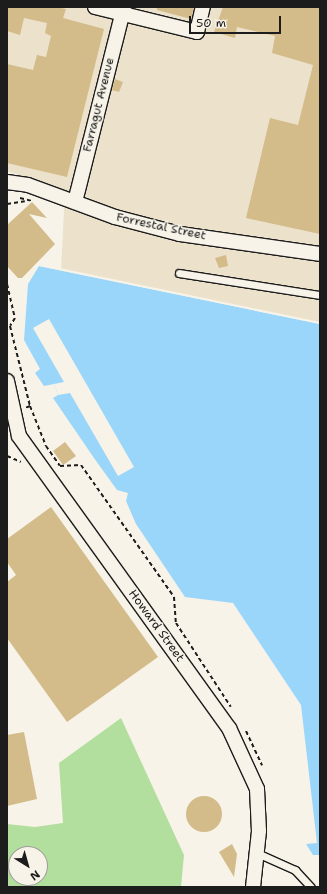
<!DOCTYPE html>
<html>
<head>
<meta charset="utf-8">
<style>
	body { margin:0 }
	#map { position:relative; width:327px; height:894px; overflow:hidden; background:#f7f3e8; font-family:"Shantell Sans",sans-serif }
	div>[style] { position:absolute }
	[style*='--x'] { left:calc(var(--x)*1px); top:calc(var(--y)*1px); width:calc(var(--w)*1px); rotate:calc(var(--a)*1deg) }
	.built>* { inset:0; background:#ece2cc }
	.green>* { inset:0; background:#b2df9e }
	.water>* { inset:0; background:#9ad6fa }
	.pier>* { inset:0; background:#f7f3e8 }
	.building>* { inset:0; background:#d3bb8a }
	.round { border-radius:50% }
	.path>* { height:2px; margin-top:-1px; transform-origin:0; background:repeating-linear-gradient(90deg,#1c1c1c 0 4px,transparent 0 7px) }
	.roads { filter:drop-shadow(1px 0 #1c1c1c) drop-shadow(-1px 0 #1c1c1c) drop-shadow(0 1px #1c1c1c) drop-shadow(0 -1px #1c1c1c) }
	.lane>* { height:7px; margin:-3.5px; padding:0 3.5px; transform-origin:3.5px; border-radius:3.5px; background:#f7f3e8 }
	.street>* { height:14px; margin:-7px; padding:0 7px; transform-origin:7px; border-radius:7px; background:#f7f3e8 }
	span { translate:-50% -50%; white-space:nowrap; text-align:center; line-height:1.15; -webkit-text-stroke:3px #f7f3e8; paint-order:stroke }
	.street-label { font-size:12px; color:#1c1c1c }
	.frame { position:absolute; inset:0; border:8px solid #1c1c1c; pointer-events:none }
	.north { position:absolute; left:8px; top:846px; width:40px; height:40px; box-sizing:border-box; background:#f7f3e8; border:1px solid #9f9d96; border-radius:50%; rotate:143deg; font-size:11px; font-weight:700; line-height:16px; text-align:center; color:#1c1c1c }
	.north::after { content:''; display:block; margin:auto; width:14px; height:18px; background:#1c1c1c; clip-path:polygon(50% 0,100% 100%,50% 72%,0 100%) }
	.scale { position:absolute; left:189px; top:16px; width:92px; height:18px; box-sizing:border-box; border:2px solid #1c1c1c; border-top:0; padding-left:5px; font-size:12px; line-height:14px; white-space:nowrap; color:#1c1c1c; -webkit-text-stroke:3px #f7f3e8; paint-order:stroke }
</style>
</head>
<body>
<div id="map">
	<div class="built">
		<div style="clip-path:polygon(7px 7px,320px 7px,320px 323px,61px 269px,65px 191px,7px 171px)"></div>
	</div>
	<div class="green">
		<div style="clip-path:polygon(evenodd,121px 718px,184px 855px,181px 887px,7px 887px,7px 824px,35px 827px,63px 823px,59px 763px,121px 718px,16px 854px,40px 854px,40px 878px,16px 878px,16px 854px)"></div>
	</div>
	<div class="water">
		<div style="clip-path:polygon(39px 266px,320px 324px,320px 855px,313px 855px,306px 844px,317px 843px,301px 705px,233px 603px,185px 597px,136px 524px,126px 501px,128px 493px,117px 490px,94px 458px,53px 398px,58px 395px,54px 384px,44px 386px,35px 373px,40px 369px,24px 340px,28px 284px)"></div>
	</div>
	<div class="pier">
		<div style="clip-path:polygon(40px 264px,320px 322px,320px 324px,39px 266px)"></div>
		<div style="clip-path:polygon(49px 319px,134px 467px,118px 476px,70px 393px,58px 395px,54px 384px,64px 382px,33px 328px)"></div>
	</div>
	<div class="building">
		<div style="clip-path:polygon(7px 7px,57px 7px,66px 9px,63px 18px,104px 29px,67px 177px,7px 163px,7px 64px,33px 70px,37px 55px,46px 57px,51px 36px,45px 33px,47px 23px,24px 18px,20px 35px,7px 31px)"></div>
		<div style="clip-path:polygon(157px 7px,194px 7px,191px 19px,157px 10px)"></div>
		<div style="clip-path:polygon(223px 7px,320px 7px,320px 234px,246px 218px,270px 118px,298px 125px,313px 65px,272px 53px,275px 36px,237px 27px,235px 38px,214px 32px)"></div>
		<div style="clip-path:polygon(115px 79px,123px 82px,119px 92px,112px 90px)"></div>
		<div style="clip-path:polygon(32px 202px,47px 218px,29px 214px,55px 244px,22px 278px,18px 278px,7px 266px,7px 225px)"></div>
		<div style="clip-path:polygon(226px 255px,228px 266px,219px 268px,215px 258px)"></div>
		<div style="clip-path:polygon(65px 442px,76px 456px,63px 465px,53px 451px)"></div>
		<div style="clip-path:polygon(51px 507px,158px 657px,67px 722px,7px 638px,7px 582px,16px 575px,7px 562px,7px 539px)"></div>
		<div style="clip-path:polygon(24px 732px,37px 799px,7px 806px,7px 735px)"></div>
		<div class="round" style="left:186px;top:796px;width:36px;height:36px"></div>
		<div style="clip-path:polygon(232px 844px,237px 854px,234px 877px,219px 852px)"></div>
	</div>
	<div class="path">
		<div style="--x:20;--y:198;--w:12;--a:14"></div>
		<div style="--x:7;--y:204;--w:18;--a:-9"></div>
		<div style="--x:7;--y:206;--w:2;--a:90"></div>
		<div style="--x:7;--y:284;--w:35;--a:77"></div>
		<div style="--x:15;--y:318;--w:9;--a:122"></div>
		<div style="--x:10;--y:326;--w:82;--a:76"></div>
		<div style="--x:30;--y:406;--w:5;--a:158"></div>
		<div style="--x:30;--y:406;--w:43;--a:68.2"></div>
		<div style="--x:46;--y:446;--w:24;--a:55"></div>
		<div style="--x:60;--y:466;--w:21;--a:-3"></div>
		<div style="--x:81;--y:465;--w:161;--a:54.8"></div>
		<div style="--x:174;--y:597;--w:26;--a:86"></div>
		<div style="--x:176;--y:623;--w:100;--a:56.8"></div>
		<div style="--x:7;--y:456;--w:15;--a:23"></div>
		<div style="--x:246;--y:731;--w:38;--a:65"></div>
	</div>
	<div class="roads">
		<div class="lane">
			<div style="--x:179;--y:273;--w:143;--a:8.9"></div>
			<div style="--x:257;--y:853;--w:42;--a:24.1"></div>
			<div style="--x:295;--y:870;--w:23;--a:47"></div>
		</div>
		<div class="street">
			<div style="--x:95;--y:7;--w:105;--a:13.8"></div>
			<div style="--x:197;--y:32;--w:26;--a:-77"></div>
			<div style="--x:7;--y:182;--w:21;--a:8"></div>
			<div style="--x:28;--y:185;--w:93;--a:20.2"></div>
			<div style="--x:115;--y:217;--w:67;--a:14.7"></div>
			<div style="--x:180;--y:234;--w:141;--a:8.1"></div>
			<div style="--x:75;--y:202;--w:201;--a:-75.9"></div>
			<div style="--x:7;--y:381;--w:56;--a:77.7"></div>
			<div style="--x:19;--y:436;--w:360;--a:54.3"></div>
			<div style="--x:229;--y:728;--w:67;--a:65.3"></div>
			<div style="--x:257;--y:789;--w:42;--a:87.3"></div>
			<div style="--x:259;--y:831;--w:56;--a:96.1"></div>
		</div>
	</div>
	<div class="street-label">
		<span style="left:99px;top:105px;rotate:-76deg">Farragut Avenue</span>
		<span style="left:161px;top:227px;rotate:12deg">Forrestal Street</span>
		<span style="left:156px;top:626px;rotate:54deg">Howard Street</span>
	</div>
	<div class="frame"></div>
	<div class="north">N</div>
	<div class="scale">50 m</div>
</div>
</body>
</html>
